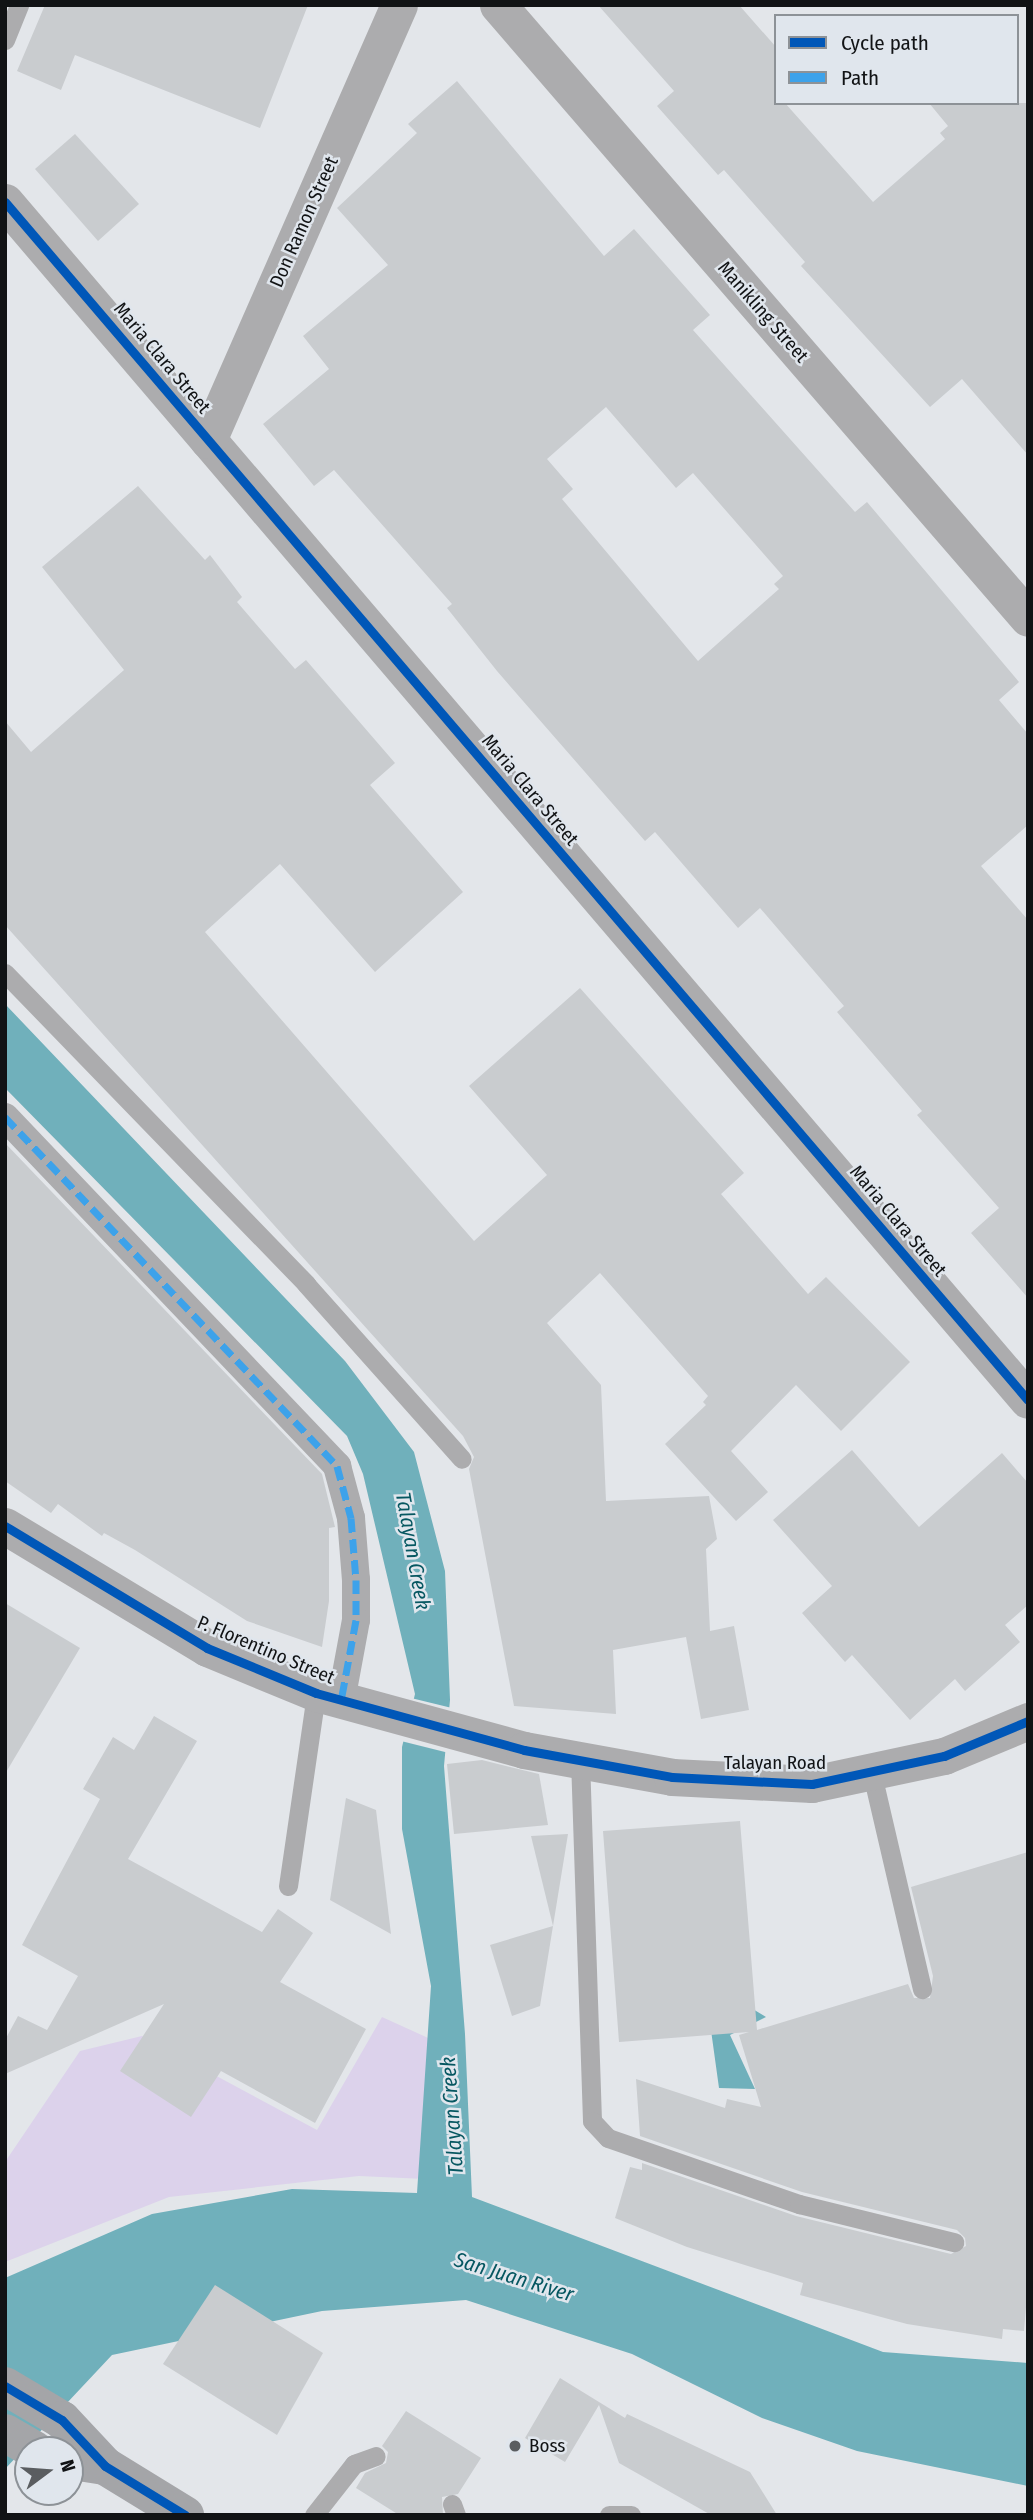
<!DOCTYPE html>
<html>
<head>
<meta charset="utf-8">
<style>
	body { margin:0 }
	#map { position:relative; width:1033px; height:2520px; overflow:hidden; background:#e3e6ea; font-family:"Fira Sans Condensed",sans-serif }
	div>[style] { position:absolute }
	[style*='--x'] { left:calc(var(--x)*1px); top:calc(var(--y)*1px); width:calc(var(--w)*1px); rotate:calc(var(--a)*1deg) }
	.green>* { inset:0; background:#dcd2eb }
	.water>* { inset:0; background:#70b0bb }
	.pier>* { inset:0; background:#e3e6ea }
	.building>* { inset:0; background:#c9cccf }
	.service>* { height:19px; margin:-9.5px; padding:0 9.5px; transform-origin:9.5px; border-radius:9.5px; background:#acacae }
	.pedestrian>* { height:28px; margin:-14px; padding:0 14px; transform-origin:14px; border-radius:14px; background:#acacae }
	.minor>* { height:37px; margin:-18.5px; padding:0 18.5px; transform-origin:18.5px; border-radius:18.5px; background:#acacae }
	.primary>* { height:38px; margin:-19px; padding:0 19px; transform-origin:19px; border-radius:19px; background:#a4a5a8 }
	.quiet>* { height:7px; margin-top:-3.5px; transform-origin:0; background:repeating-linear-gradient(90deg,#3da2ea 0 14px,transparent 0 21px) }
	.cycleway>* { height:9px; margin:-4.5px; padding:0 4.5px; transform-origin:4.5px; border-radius:4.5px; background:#0057b8 }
	.dots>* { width:19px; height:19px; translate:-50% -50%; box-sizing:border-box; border:4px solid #e0e6ed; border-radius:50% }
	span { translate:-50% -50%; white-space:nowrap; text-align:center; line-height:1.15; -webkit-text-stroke:5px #e0e6ed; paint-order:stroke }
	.street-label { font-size:19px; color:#111315 }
	.poi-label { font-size:19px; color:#111315 }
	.left { translate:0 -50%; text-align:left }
	.water-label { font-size:21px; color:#065761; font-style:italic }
	.frame { position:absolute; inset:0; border:7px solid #111315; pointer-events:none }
	.legend { position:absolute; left:774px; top:14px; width:245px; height:91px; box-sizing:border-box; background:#e0e6ed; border:2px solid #8d9297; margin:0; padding:9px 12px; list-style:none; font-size:21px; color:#111315 }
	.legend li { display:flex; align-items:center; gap:14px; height:35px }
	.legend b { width:35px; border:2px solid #8d9297 }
	.north { position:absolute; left:14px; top:2436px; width:70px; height:70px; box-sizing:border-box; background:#e0e6ed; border:2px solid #8d9297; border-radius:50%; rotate:74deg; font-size:19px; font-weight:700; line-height:28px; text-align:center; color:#111315 }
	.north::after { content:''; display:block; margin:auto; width:24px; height:32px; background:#5a5d60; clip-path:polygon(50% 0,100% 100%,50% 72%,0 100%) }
</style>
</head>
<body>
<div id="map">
	<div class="green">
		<div style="clip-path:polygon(382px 2017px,437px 2042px,447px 2180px,359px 2176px,169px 2197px,5px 2262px,5px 2162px,80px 2051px,142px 2036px,317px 2130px)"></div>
	</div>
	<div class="water">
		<div style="clip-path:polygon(5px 1004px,345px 1361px,414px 1452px,445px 1571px,450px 1700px,444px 1766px,465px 2034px,472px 2197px,883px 2352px,1028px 2363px,1028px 2486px,857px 2451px,762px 2418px,632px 2354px,466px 2300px,322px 2311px,112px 2355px,5px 2469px,5px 2278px,152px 2214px,292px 2189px,417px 2193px,431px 1986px,402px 1829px,402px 1747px,415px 1694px,363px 1474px,347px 1436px,5px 1088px)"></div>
		<div style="clip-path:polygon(731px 1996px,766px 2017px,730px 2035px,755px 2089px,719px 2088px,710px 2023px)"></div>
	</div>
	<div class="pier">
		<div style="clip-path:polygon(411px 1698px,452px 1708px,449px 1753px,401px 1741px)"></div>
	</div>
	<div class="building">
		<div style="clip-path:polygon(45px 5px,308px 5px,260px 128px,75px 55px,61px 90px,17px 71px)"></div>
		<div style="clip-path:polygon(598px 5px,739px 5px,776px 47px,776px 103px,785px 103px,873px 202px,945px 139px,940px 133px,948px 126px,929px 103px,1028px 103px,1028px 455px,962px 379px,930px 407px,801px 266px,805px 262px,724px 170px,718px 175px,657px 106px,674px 91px)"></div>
		<div style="clip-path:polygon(evenodd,457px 81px,604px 256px,634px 229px,710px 315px,693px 330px,855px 512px,867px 502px,1019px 682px,999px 700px,1028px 734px,1028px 825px,981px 866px,1028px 920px,1028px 1298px,971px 1233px,999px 1208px,917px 1115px,922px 1111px,837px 1012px,844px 1006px,760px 908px,738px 928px,655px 832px,645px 841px,497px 671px,447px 608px,452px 604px,334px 470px,314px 486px,263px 424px,329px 369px,303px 336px,388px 265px,337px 208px,417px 133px,408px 124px,457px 81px,606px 407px,676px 488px,693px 473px,783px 576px,774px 584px,779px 589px,698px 661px,562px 499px,573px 489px,547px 459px,606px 407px)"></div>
		<div style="clip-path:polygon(75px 134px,139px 204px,98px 241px,35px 169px)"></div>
		<div style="clip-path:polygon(138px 486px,205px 560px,210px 555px,242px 597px,237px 602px,295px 669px,306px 660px,395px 763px,370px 785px,463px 892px,375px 972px,280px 864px,205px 932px,474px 1241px,547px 1175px,469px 1086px,580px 988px,744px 1173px,721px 1194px,808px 1294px,826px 1277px,910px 1362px,841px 1431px,796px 1385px,731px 1451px,768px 1492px,736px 1521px,665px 1444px,706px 1405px,703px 1402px,708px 1396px,600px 1273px,547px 1323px,601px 1385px,606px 1501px,709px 1496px,717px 1539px,706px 1549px,710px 1631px,734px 1626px,749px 1710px,701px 1719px,686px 1637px,613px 1650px,616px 1714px,514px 1706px,469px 1469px,474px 1457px,463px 1436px,5px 925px,5px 721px,31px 752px,124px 670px,42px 567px)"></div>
		<div style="clip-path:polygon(5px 1143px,322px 1474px,335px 1527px,329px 1528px,329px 1601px,322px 1647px,247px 1621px,135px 1550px,104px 1533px,102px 1536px,58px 1504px,51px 1513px,5px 1481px)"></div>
		<div style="clip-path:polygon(852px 1450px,919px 1527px,1002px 1453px,1028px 1483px,1028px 1605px,1005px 1625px,1020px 1642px,965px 1691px,955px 1679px,910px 1720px,852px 1655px,845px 1662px,802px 1613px,832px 1586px,773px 1520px)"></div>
		<div style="clip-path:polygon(5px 1603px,80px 1648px,5px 1774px)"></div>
		<div style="clip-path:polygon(154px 1716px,197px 1741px,128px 1859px,262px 1932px,278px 1909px,313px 1933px,280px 1982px,366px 2029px,315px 2123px,221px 2071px,191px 2117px,120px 2071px,164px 2004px,5px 2074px,5px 2040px,18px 2016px,47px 2030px,78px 1976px,22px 1945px,100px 1799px,83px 1789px,113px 1737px,134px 1750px)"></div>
		<div style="clip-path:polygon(482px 1760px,539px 1774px,548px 1825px,454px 1834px,447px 1764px)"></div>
		<div style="clip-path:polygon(346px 1798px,376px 1810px,391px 1934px,330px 1900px)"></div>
		<div style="clip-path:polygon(740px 1821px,757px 2030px,908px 1984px,914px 1998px,930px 1998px,933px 1976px,911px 1887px,1028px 1852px,1028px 2283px,1024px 2331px,1003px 2329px,1002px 2339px,907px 2324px,800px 2295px,803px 2283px,687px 2247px,615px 2218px,630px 2167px,642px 2170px,642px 2163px,796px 2216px,951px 2254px,966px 2246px,965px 2238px,957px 2230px,802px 2192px,640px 2136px,636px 2079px,725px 2108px,727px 2099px,761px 2107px,739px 2035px,749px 2032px,619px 2042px,603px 1831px)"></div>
		<div style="clip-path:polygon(568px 1834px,553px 1926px,531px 1836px)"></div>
		<div style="clip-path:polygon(553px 1926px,540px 2006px,512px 2016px,490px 1945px)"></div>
		<div style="clip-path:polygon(215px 2285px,323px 2353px,277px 2435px,163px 2364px)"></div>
		<div style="clip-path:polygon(560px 2378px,625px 2418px,627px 2414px,750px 2472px,777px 2515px,711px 2515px,619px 2463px,599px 2405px,565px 2462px,525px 2438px)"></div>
		<div style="clip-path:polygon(406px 2411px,481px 2458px,458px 2494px,442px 2497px,443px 2515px,399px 2515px,356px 2488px,365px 2473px,386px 2463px,388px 2452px,382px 2446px)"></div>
	</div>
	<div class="service">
		<div style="--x:5;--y:40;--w:38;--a:-68"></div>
		<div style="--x:5;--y:973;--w:433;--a:45.9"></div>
		<div style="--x:306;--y:1284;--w:234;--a:48.3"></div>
		<div style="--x:580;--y:1759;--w:362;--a:88.1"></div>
		<div style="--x:592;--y:2121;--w:23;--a:47"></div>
		<div style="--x:608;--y:2138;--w:202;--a:19.1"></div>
		<div style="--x:799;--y:2204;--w:160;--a:13.8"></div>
		<div style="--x:872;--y:1774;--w:221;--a:76.9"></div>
		<div style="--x:288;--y:1886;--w:195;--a:-81.7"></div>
		<div style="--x:452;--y:2504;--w:12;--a:70"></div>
		<div style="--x:314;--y:2515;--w:65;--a:-51.9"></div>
		<div style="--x:354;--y:2464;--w:23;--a:-20"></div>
		<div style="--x:609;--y:2515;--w:22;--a:0"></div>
	</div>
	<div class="pedestrian">
		<div style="--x:5;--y:1117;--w:482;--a:46.4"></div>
		<div style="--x:337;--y:1466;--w:54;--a:74.9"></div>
		<div style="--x:351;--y:1518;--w:62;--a:85.4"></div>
		<div style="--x:356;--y:1580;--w:40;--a:90"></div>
		<div style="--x:356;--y:1620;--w:82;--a:100.5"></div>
	</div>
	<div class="minor">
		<div style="--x:498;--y:5;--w:810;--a:49.15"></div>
		<div style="--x:5;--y:202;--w:1575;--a:49.51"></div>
		<div style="--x:208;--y:440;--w:475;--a:-66.3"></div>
		<div style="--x:5;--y:1526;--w:236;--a:31.1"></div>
		<div style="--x:207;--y:1648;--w:118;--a:22.4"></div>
		<div style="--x:316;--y:1693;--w:216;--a:15.3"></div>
		<div style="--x:524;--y:1750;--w:150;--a:10.3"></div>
		<div style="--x:672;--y:1777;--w:140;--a:2.9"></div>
		<div style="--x:812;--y:1784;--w:135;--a:-12"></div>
		<div style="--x:944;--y:1756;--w:91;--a:-22.6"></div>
	</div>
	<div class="primary">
		<div style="--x:5;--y:2386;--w:66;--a:30.8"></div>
		<div style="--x:62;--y:2420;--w:63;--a:46.9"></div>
		<div style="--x:5;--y:2433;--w:34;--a:30"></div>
		<div style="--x:79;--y:2462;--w:26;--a:9"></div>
		<div style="--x:105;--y:2466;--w:94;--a:31.5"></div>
	</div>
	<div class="quiet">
		<div style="--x:5;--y:1117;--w:482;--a:46.4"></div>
		<div style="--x:337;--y:1466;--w:54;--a:74.9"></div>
		<div style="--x:351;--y:1518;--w:62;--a:85.4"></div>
		<div style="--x:356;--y:1580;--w:40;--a:90"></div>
		<div style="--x:356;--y:1620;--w:82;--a:100.5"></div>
	</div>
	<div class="cycleway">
		<div style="--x:5;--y:202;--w:1575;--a:49.51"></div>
		<div style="--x:5;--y:1526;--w:236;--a:31.1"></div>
		<div style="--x:207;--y:1648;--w:118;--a:22.4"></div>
		<div style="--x:316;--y:1693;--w:216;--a:15.3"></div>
		<div style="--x:524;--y:1750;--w:150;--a:10.3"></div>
		<div style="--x:672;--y:1777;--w:140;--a:2.9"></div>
		<div style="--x:812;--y:1784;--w:135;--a:-12"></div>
		<div style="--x:944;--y:1756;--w:91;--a:-22.6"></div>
		<div style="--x:5;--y:2386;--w:66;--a:30.8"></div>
		<div style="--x:62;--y:2420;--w:63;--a:46.9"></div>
		<div style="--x:105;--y:2466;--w:94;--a:31.5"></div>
	</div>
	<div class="dots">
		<div style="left:515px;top:2446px;background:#5a5d60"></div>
	</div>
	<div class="street-label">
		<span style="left:304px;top:222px;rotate:-66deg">Don Ramon Street</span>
		<span style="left:763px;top:312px;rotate:49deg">Manikling Street</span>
		<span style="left:162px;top:358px;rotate:50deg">Maria Clara Street</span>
		<span style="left:530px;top:790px;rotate:50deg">Maria Clara Street</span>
		<span style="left:898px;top:1221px;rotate:50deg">Maria Clara Street</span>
		<span style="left:266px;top:1650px;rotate:23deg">P. Florentino Street</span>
		<span style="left:775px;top:1763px">Talayan Road</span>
	</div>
	<div class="poi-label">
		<span class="left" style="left:529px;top:2446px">Boss</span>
	</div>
	<div class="water-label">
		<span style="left:413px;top:1551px;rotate:80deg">Talayan Creek</span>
		<span style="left:452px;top:2116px;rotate:-94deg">Talayan Creek</span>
		<span style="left:514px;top:2277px;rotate:17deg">San Juan River</span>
	</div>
	<div class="frame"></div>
	<ul class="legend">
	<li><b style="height:9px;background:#0057b8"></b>Cycle path</li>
	<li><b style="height:9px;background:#3da2ea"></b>Path</li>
	</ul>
	<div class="north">N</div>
</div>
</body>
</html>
